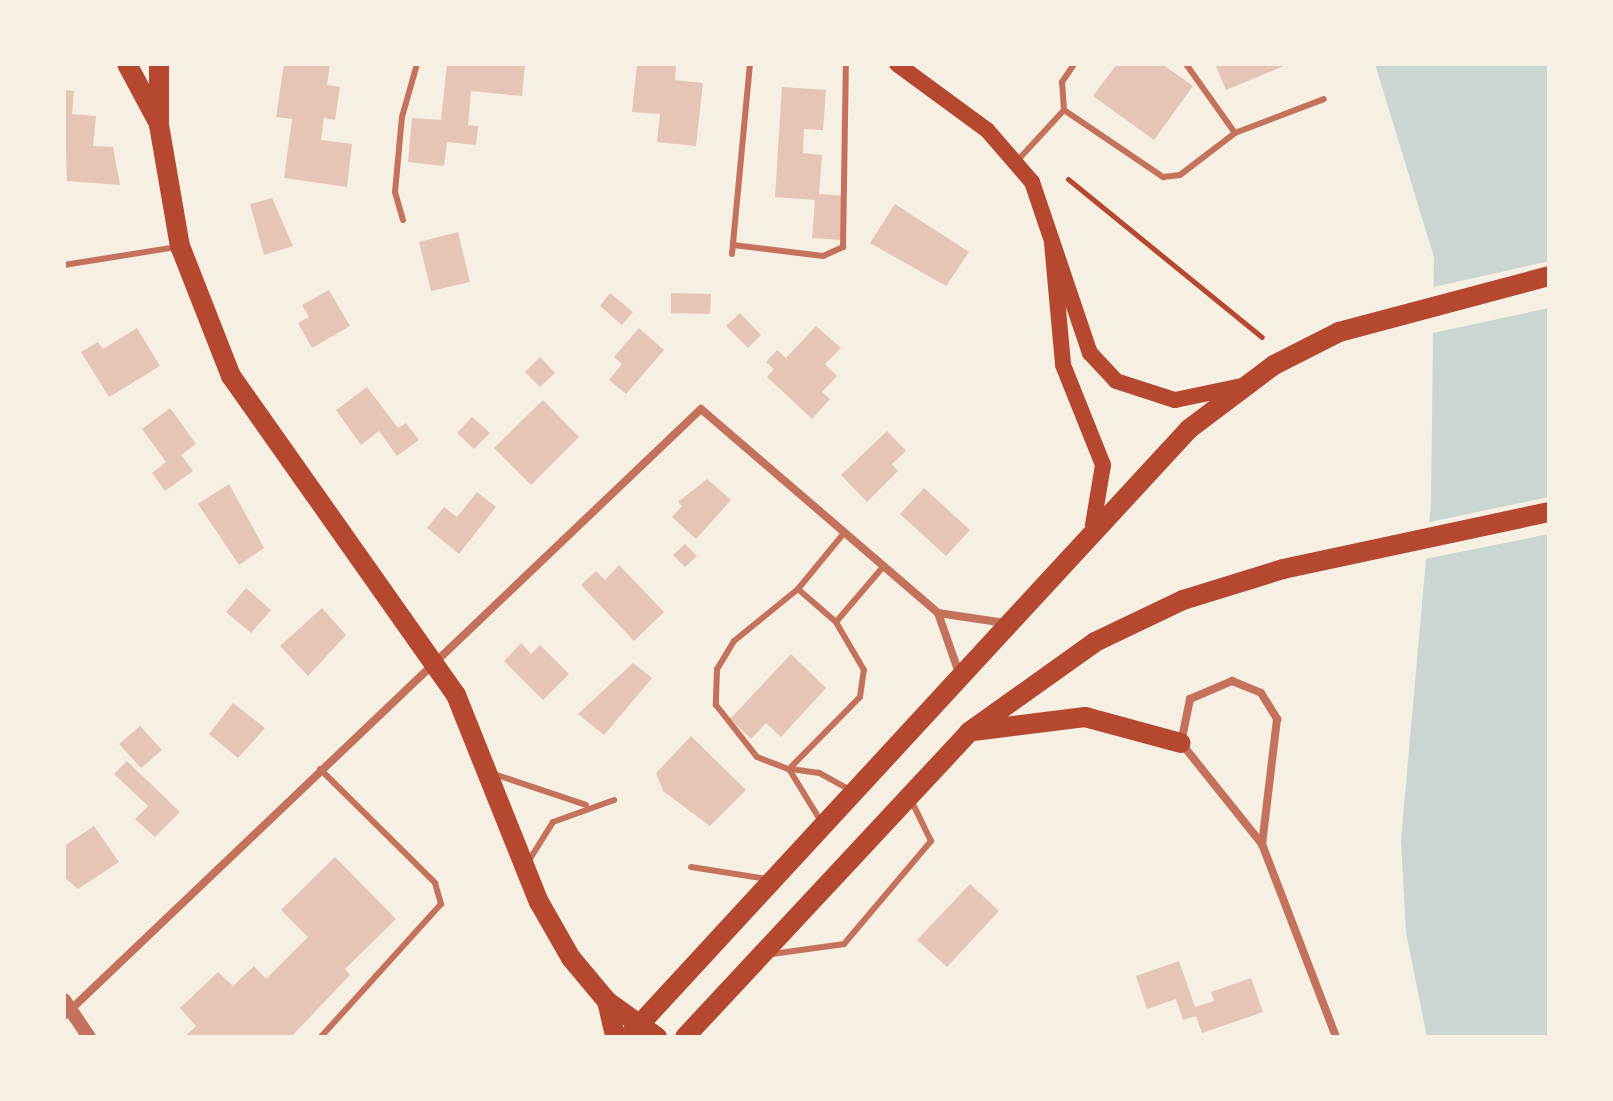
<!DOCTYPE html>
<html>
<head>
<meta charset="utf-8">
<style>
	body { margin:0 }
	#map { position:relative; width:1613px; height:1101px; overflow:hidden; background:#f6efe4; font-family:Mulish,sans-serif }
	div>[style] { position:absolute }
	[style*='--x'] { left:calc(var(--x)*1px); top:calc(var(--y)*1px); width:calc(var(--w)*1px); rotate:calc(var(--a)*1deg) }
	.water>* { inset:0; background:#c9d6d2 }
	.pier>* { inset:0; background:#f6efe4 }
	.building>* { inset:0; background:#e6c5b7 }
	.path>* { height:5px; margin:-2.5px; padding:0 2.5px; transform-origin:2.5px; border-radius:2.5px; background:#b5482f }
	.service>* { height:6px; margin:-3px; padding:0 3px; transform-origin:3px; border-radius:3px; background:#c5725c }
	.minor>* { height:8px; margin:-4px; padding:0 4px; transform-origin:4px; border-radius:4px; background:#c5725c }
	.tertiary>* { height:14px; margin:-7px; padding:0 7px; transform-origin:7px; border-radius:7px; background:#c5725c }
	.secondary>* { height:16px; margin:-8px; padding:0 8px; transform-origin:8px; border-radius:8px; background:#b5482f }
	.primary>* { height:20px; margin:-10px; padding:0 10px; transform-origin:10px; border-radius:10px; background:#b5482f }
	span { translate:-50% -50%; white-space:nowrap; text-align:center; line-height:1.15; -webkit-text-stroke:8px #f6efe4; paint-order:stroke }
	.frame { position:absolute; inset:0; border:66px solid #f6efe4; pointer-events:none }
</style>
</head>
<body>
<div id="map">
	<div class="water">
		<div style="clip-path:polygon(1375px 64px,1549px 64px,1549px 1037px,1427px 1037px,1406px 932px,1401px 840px,1431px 503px,1434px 257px)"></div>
	</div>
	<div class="pier">
		<div style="clip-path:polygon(1549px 261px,1549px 308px,1428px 334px,1429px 288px)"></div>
		<div style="clip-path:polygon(1549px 497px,1549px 534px,1420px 560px,1425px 523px)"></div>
	</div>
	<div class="building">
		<div style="clip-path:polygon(284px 64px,330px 64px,327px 85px,340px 87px,335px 120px,324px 118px,321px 140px,352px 144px,347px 187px,284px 178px,292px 119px,276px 117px)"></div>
		<div style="clip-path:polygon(447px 64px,525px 64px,522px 96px,471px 91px,468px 125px,478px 126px,476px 145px,447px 142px,444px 166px,408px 162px,412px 118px,441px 120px)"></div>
		<div style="clip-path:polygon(637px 64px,676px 65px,675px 80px,703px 83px,696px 146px,657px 142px,660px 114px,632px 112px)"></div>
		<div style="clip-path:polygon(1117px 64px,1162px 64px,1193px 86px,1154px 140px,1093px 96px)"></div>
		<div style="clip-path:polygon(1215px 64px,1289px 64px,1226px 90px)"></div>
		<div style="clip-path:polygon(782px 87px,826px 90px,823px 130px,804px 129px,803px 153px,822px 155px,819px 194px,844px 196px,842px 240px,812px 238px,815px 200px,775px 197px)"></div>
		<div style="clip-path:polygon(64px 90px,74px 91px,72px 114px,96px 116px,93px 146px,113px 147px,120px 185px,67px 181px)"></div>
		<div style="clip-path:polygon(272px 198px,293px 246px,264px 255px,250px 204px)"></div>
		<div style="clip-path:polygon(895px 204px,969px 252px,946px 286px,870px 243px)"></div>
		<div style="clip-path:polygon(458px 232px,470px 282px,431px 291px,419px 242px)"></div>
		<div style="clip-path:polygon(329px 290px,350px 326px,312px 348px,298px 323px,309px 317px,302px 305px)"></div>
		<div style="clip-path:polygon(610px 293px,633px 312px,622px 325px,600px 306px)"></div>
		<div style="clip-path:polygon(671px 293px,711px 294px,710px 314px,671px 313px)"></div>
		<div style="clip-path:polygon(740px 313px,761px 335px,748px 348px,726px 326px)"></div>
		<div style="clip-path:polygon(816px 326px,841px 348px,825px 364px,837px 376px,822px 392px,830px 399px,812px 419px,767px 377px,774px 369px,766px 362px,777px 350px,786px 358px)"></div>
		<div style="clip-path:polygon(137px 328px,160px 366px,109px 397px,81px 352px,98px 342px,103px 349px)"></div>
		<div style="clip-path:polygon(639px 328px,664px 350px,626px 394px,609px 380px,622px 364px,614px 357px)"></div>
		<div style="clip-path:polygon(540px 357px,555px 373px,540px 387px,525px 372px)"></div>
		<div style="clip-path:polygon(367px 387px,398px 428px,406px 423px,419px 440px,397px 456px,379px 431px,361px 445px,336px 410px)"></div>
		<div style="clip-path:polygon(543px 400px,579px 437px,531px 485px,494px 448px)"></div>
		<div style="clip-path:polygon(170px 408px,196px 444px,181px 455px,193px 471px,165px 491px,152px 473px,166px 462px,142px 429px)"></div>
		<div style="clip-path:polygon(472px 417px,490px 433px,474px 449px,457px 433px)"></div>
		<div style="clip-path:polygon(887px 431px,906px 451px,892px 464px,898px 471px,867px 502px,841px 475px)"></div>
		<div style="clip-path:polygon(707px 479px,731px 500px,696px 539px,672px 517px,682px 506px,678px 502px)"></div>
		<div style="clip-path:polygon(229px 484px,264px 548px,239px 565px,198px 504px)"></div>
		<div style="clip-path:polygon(924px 488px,970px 530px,946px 556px,900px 514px)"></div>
		<div style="clip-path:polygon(477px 492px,496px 507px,459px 554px,427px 528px,444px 507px,457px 517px)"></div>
		<div style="clip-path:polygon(685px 544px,697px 556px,685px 567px,673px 555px)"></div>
		<div style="clip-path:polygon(619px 565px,664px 612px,634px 641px,581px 585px,596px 571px,605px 580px)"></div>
		<div style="clip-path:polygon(246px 588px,271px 610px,251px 633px,226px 612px)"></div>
		<div style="clip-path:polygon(322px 608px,346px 635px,308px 676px,280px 646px)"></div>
		<div style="clip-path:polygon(521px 643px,531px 654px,540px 645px,569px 674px,543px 700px,504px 661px)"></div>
		<div style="clip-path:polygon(791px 654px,826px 688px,781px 737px,766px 723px,751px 739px,730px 719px)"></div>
		<div style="clip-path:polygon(633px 663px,652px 678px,604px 735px,578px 714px)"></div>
		<div style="clip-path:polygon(233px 703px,265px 728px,238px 758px,209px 734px)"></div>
		<div style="clip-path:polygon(140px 726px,162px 750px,141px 768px,119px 744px)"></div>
		<div style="clip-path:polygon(691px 736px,746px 790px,710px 826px,663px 791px,656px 773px)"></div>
		<div style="clip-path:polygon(127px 761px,180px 812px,155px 837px,135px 819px,148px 806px,114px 774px)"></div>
		<div style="clip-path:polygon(94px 826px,119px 862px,78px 889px,64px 877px,64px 846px)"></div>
		<div style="clip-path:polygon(335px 857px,396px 919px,345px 969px,350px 975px,291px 1037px,184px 1037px,196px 1026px,180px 1008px,218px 972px,233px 986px,254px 966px,266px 979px,308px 937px,281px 910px)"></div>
		<div style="clip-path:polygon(970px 884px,999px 911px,947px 967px,917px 940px)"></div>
		<div style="clip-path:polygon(1179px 961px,1195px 1007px,1214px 1001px,1211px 992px,1251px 978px,1263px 1012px,1202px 1033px,1196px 1016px,1183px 1020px,1176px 999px,1147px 1009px,1136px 976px)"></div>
	</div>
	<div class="path">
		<div style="--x:1068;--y:179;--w:250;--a:39.2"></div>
	</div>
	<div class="service">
		<div style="--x:1064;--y:110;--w:120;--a:34.1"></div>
		<div style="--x:1163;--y:177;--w:17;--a:-7"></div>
		<div style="--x:1180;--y:175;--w:69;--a:-37.4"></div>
		<div style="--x:1235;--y:133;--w:85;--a:-125.4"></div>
		<div style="--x:1235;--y:133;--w:95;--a:-20.9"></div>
		<div style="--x:1017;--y:161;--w:69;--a:-47.3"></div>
		<div style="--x:1064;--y:110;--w:28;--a:-94"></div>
		<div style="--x:1062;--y:82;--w:22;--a:-56"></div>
		<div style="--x:403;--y:220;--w:29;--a:-106"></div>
		<div style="--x:395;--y:192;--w:75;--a:-84.7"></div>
		<div style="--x:402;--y:117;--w:55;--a:-74.2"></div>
		<div style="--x:733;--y:245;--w:91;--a:7"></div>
		<div style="--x:823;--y:256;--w:22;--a:-24"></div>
		<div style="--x:843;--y:247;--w:183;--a:-89.1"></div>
		<div style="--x:732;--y:254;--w:191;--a:-84.6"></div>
		<div style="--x:64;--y:265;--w:113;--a:-9.1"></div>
		<div style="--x:798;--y:589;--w:82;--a:140.9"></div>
		<div style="--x:734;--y:641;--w:33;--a:121"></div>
		<div style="--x:717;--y:669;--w:36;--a:92"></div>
		<div style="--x:716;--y:705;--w:66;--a:51.7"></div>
		<div style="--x:757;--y:757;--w:34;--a:21"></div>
		<div style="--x:789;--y:769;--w:63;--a:58.6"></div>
		<div style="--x:836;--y:622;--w:50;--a:-139"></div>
		<div style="--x:798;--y:589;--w:72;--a:-50.6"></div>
		<div style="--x:320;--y:769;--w:162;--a:44.7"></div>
		<div style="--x:435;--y:883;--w:22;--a:74"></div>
		<div style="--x:441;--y:904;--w:179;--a:132.1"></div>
		<div style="--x:494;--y:774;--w:97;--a:18.6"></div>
		<div style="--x:852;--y:791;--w:38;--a:-151"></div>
		<div style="--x:819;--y:773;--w:30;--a:-172"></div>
		<div style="--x:789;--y:769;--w:101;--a:-45.4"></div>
		<div style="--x:860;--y:697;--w:27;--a:-82"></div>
		<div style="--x:864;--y:670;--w:56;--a:-120.3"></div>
		<div style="--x:836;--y:622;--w:72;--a:-49.5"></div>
		<div style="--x:528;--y:862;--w:47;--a:-58"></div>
		<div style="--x:553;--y:822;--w:65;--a:-19.8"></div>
		<div style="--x:691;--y:867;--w:78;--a:8.9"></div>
		<div style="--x:772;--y:954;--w:73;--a:-7.9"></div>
		<div style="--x:844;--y:944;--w:135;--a:-49.8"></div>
		<div style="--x:931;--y:841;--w:46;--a:-116"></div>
	</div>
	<div class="minor">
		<div style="--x:938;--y:613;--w:68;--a:8.5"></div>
		<div style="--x:1232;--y:681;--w:31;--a:22"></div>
		<div style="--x:1261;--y:693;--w:31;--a:58"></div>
		<div style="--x:1277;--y:719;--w:126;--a:96.8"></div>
		<div style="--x:1262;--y:844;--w:129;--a:-128.7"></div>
		<div style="--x:1181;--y:743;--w:45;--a:-78.4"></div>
		<div style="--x:1190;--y:699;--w:46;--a:-23.2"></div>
		<div style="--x:1262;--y:844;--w:207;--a:69"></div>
		<div style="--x:64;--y:1016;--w:880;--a:-43.62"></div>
		<div style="--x:701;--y:409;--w:313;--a:40.7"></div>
		<div style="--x:938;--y:613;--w:64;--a:70.7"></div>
	</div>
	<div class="tertiary">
		<div style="--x:64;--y:1000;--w:45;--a:56"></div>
	</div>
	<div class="secondary">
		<div style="--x:897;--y:64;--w:112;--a:36.3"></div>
		<div style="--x:987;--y:130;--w:69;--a:49.1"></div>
		<div style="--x:1032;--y:182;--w:181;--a:71.3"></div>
		<div style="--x:1090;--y:353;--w:38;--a:47"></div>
		<div style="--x:1116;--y:381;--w:62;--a:17.9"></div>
		<div style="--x:1175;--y:400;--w:68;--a:-11.8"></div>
		<div style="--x:1052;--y:243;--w:122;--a:84.8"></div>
		<div style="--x:1063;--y:365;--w:108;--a:68.2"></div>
		<div style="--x:1103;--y:465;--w:61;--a:99.5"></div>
	</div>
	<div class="primary">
		<div style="--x:127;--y:64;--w:64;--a:61.8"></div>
		<div style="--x:159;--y:64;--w:61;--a:90"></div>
		<div style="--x:159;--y:125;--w:123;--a:80.2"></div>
		<div style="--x:180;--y:246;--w:140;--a:68.6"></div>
		<div style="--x:231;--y:376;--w:390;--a:54.8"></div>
		<div style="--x:456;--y:695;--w:223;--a:68.2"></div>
		<div style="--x:539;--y:902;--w:64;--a:60.3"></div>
		<div style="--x:571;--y:958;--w:56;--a:50.1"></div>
		<div style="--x:607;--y:1001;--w:62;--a:35.8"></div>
		<div style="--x:973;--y:731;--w:113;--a:-7.1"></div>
		<div style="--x:1085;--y:717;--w:99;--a:15.2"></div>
		<div style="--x:607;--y:1001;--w:37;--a:77"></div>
		<div style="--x:628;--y:1037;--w:827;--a:-47.3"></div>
		<div style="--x:1189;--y:429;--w:106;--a:-37"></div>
		<div style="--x:1274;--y:365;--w:73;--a:-26.9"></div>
		<div style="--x:1339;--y:332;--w:217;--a:-14.9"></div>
		<div style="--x:685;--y:1037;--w:417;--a:-47"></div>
		<div style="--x:969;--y:732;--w:155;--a:-35.5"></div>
		<div style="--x:1095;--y:642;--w:98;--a:-25.5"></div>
		<div style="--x:1183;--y:600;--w:105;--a:-17.2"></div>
		<div style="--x:1283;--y:569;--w:272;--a:-12.1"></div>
	</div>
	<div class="frame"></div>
</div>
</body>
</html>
